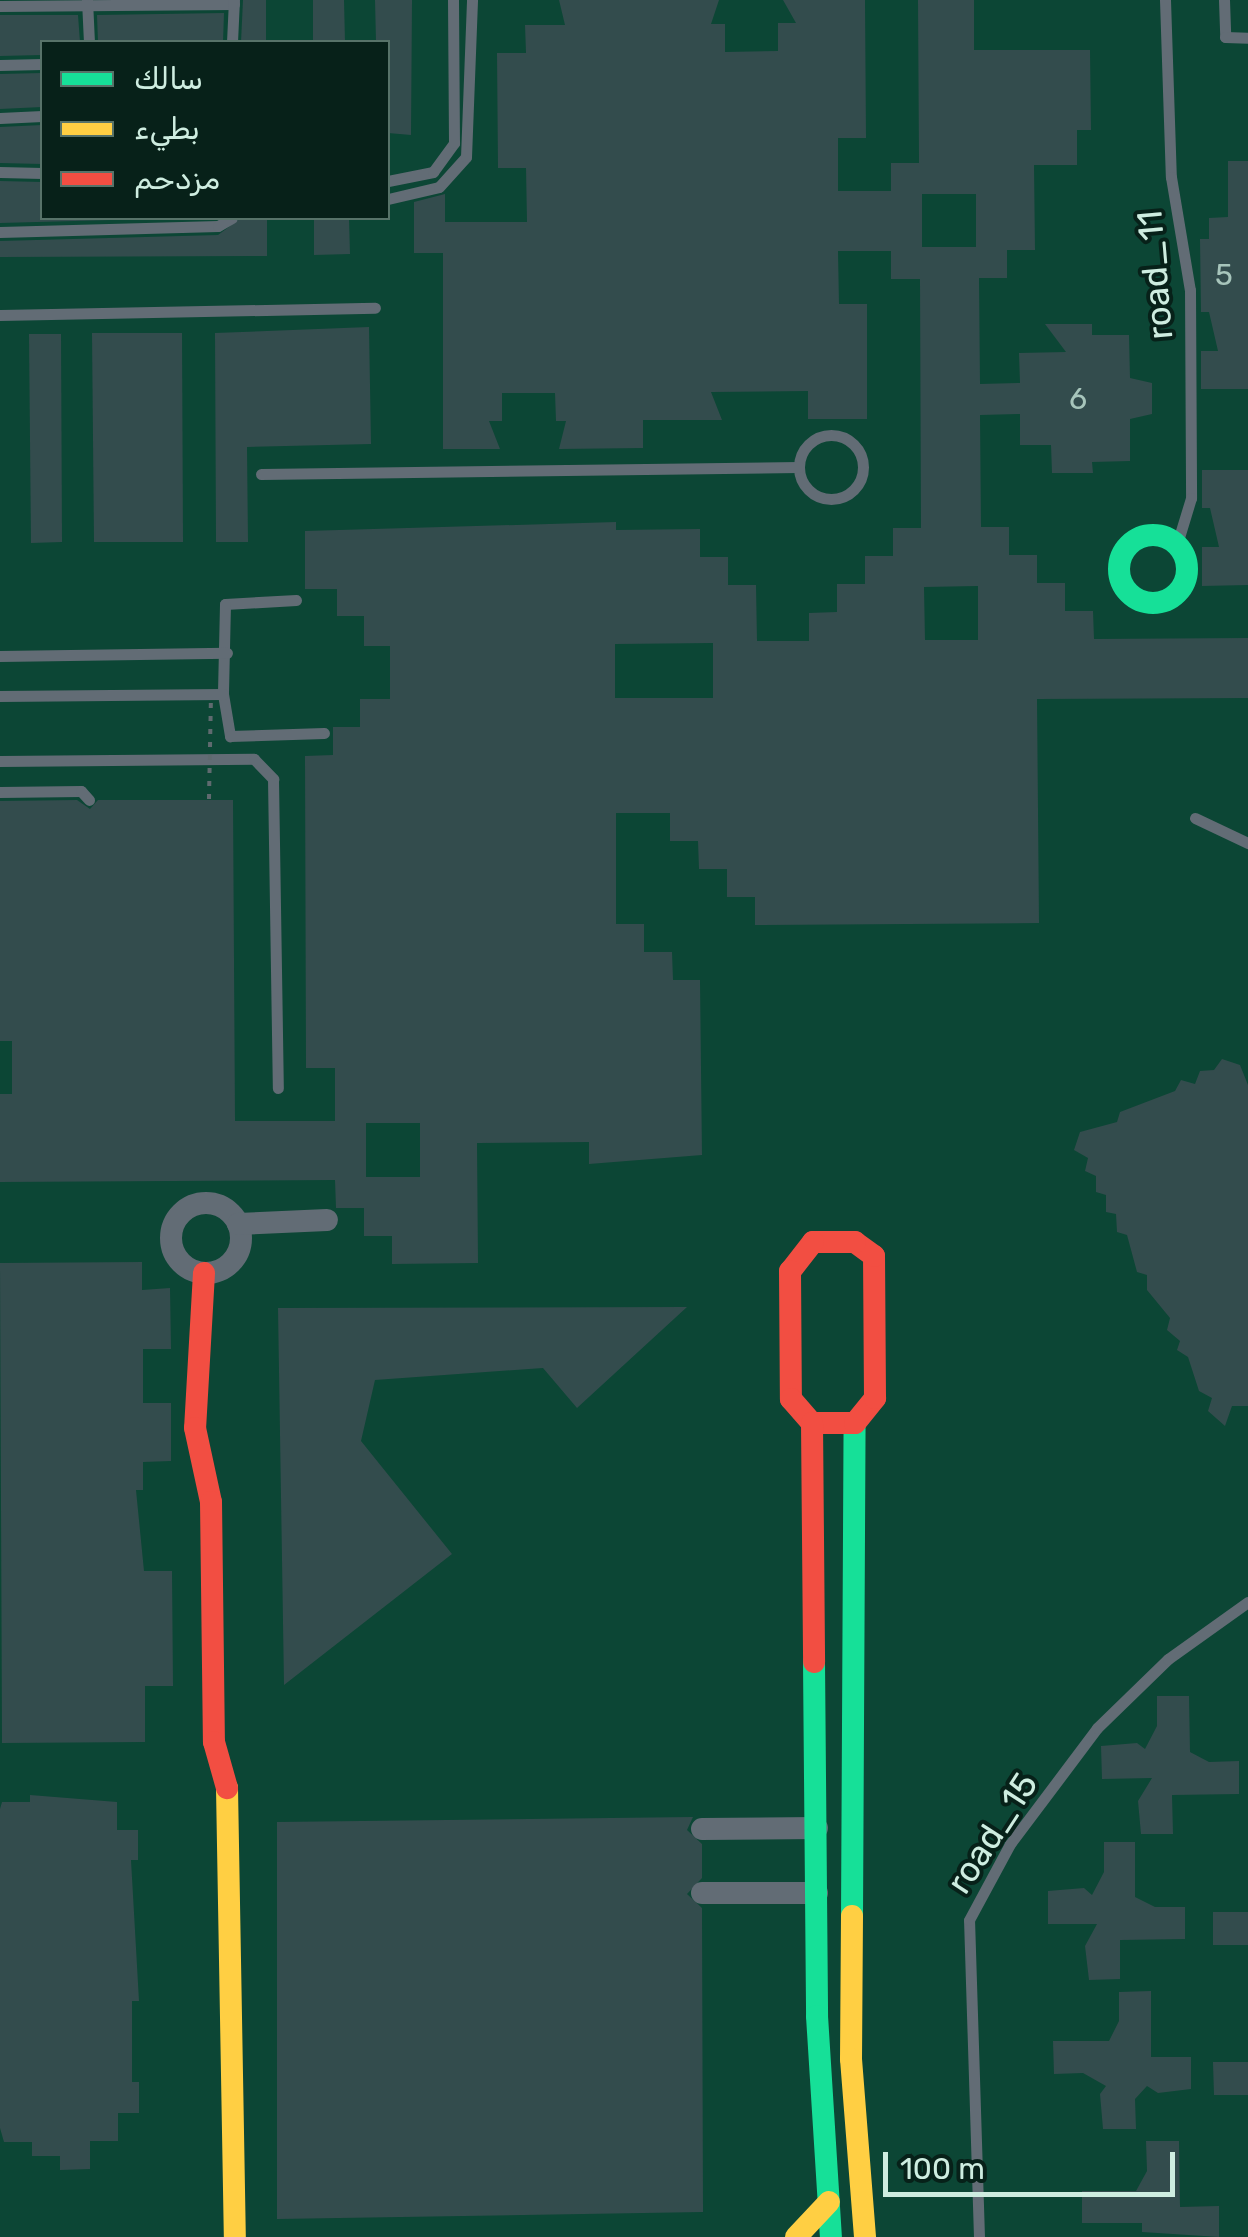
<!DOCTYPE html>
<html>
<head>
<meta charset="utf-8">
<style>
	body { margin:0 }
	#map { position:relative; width:1248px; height:2237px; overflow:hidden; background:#16322a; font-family:Rubik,Vazirmatn,sans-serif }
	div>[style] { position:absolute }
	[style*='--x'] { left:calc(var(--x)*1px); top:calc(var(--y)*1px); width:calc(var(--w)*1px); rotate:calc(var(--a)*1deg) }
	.built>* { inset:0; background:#0c4635 }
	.building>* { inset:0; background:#334c4d }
	.lane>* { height:11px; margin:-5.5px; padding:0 5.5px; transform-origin:5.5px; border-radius:5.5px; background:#626c75 }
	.lane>.ring { margin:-5.5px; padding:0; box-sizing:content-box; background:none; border:11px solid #626c75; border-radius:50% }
	.street>* { height:22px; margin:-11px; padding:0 11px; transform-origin:11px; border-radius:11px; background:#626c75 }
	.street>.ring { margin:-11px; padding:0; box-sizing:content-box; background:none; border:22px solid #626c75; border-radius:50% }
	.fast>* { height:22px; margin:-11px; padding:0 11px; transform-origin:11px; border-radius:11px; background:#16e098 }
	.fast>.ring { margin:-11px; padding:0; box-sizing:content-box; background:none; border:22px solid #16e098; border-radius:50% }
	.slow>* { height:22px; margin:-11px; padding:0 11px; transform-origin:11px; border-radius:11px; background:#ffcf43 }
	.jam>* { height:22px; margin:-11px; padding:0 11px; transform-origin:11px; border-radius:11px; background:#f24e42 }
	.path-bridge>* { height:4px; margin-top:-2px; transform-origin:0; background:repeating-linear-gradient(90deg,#5f6a6f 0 5px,transparent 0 13px) }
	span { translate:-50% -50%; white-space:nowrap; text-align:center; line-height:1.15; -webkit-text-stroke:8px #072119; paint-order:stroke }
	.number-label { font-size:30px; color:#a7c5bb }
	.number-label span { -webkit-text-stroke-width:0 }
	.street-label { font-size:35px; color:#ceede0 }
	.legend { position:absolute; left:40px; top:40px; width:350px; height:180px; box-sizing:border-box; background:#072119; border:2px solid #577369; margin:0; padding:12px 18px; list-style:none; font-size:30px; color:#ceede0 }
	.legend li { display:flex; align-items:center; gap:20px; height:50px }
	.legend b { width:50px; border:2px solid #577369 }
	.scale { position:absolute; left:883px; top:2152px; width:292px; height:45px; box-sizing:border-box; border:5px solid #ceede0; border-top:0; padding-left:12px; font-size:30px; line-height:35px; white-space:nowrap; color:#ceede0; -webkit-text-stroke:8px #072119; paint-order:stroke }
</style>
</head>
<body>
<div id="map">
	<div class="built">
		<div style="clip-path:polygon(evenodd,0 0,1248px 0,1248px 2237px,0 2237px,0 0,42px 42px,388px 42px,388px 218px,42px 218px,42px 42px)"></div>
	</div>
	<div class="building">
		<div style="clip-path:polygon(243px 0,266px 0,266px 42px,241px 42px)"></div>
		<div style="clip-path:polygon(313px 0,344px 0,345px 42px,313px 42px)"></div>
		<div style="clip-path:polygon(375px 0,412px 0,411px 135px,388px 133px,388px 42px,376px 42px)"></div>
		<div style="clip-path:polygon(evenodd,559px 0,719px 0,711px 24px,725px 24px,725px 52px,778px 51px,778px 23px,796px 23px,783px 0,865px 0,866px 138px,838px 138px,838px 191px,891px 191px,891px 163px,919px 163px,918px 0,974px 0,974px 50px,1090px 50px,1091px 130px,1077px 130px,1077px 165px,1034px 165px,1035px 250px,1007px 250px,1007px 278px,979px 278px,980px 384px,1020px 383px,1019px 353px,1066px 352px,1045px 324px,1092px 324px,1092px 335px,1129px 335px,1130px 378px,1152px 383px,1152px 414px,1130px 419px,1130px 461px,1092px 462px,1093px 473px,1052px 473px,1051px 445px,1020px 445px,1020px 414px,980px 415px,981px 527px,1009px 527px,1009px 555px,1037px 555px,1037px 583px,1065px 583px,1065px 611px,1093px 611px,1094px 639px,1248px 638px,1248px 698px,1037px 699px,1039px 923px,755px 925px,755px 897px,727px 897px,727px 869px,699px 869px,698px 841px,670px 841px,670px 813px,616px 813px,616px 924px,644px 924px,644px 952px,672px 952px,673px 980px,700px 980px,702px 1155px,589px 1164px,589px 1142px,477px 1143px,478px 1263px,392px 1264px,392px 1236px,364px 1236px,364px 1208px,336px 1208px,335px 1180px,0 1182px,0 1094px,12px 1094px,12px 1041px,0 1041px,0 801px,77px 800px,90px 809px,98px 800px,233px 800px,235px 1121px,335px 1121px,335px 1068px,306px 1068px,305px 756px,333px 755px,333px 727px,360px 727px,360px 699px,390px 699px,390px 646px,364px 646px,364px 616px,337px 616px,337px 589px,305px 589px,305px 531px,616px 522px,616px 530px,700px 529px,700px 557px,728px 557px,728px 585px,756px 585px,757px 641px,809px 641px,809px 613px,837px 612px,837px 584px,865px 584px,865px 556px,893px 556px,893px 528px,921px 528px,920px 279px,891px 279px,891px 251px,838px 251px,839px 304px,867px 304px,867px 419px,808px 419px,808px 391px,711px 392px,722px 420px,643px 420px,643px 448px,559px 449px,566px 421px,556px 421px,555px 393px,502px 393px,502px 421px,489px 421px,500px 449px,443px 449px,443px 253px,414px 253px,414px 202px,445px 194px,445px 222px,527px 222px,526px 168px,498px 168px,497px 53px,526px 53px,525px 25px,565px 25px,559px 0,922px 194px,976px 194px,976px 247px,922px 247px,922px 194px,559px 0,978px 586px,978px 640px,925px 640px,924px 587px,978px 586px,559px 0,713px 643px,713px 698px,615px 698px,615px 644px,713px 643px,559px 0,366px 1123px,420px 1123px,420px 1177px,366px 1177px,366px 1123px)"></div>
		<div style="clip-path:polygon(224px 13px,223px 42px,98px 42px,97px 15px)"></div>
		<div style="clip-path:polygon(0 15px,78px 15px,80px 42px,42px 42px,42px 55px,0 56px)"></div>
		<div style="clip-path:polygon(42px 73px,42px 107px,0 109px,0 74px)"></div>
		<div style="clip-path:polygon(42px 125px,42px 164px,0 163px,0 127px)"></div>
		<div style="clip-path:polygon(1228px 161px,1248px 161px,1248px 389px,1201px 389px,1201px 351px,1218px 351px,1209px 312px,1201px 312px,1200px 239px,1209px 239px,1209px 218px,1228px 217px)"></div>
		<div style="clip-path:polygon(0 181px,42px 182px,42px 218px,186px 218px,0 223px)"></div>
		<div style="clip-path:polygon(241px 218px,267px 218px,267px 256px,0 257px,0 241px,218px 235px)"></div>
		<div style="clip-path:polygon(314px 218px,349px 218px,350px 254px,314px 255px)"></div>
		<div style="clip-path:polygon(369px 327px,371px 444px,247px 447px,248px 542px,216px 542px,215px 333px)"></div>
		<div style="clip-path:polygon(92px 333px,182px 333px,183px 542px,94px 542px)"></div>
		<div style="clip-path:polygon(29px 334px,61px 334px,62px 542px,31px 543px)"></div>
		<div style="clip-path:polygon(1202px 470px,1248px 470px,1248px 585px,1202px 586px,1202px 547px,1219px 547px,1210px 508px,1202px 508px)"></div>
		<div style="clip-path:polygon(1222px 1059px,1240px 1065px,1248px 1085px,1248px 1406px,1232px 1406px,1225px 1426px,1208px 1411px,1212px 1398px,1199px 1391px,1188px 1357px,1177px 1350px,1180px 1341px,1167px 1330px,1170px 1318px,1147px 1290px,1147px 1275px,1137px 1272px,1127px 1235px,1117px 1232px,1116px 1214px,1106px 1212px,1106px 1195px,1096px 1192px,1096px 1176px,1085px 1171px,1088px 1158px,1074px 1150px,1080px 1132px,1117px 1122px,1120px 1112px,1175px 1091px,1181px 1080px,1195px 1084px,1200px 1071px,1214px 1070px)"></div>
		<div style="clip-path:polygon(142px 1262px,142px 1290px,170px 1288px,171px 1349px,143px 1349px,143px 1403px,171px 1403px,171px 1461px,143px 1462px,143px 1490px,136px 1490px,144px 1571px,172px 1571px,173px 1686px,145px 1686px,145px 1742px,2px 1743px,0 1263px)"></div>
		<div style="clip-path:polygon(687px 1307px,577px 1408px,543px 1368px,375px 1380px,361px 1441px,452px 1554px,284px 1685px,278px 1308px)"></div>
		<div style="clip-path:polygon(1157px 1696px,1189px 1696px,1190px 1752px,1209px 1762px,1239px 1761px,1239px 1794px,1172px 1795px,1173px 1834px,1141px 1834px,1138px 1801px,1152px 1778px,1102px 1779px,1101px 1746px,1137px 1743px,1145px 1749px,1157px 1726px)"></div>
		<div style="clip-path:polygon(30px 1795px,117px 1802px,117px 1830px,138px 1830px,138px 1860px,131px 1860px,139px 2001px,132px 2001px,132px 2082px,139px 2082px,139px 2113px,118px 2113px,118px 2141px,90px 2141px,90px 2169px,60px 2170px,60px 2156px,32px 2156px,32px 2142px,4px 2142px,0 2128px,0 1809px,2px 1802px,30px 1802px)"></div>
		<div style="clip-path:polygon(693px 1817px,687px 1830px,702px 1844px,702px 1878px,687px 1894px,702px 1908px,703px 2212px,277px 2219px,277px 1822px)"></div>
		<div style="clip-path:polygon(1104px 1842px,1135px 1842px,1135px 1897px,1155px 1907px,1185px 1907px,1185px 1939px,1120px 1940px,1120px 1979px,1089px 1980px,1085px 1946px,1097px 1924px,1048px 1924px,1048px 1891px,1084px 1888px,1092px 1895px,1104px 1872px)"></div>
		<div style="clip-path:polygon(1213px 1912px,1248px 1912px,1248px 1945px,1213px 1945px)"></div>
		<div style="clip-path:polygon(1151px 1991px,1151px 2057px,1191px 2057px,1191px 2089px,1158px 2093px,1147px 2086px,1135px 2099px,1136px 2129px,1103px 2129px,1100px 2094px,1106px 2086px,1083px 2073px,1054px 2074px,1053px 2041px,1109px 2041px,1119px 2021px,1119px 1992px)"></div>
		<div style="clip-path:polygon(1213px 2062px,1248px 2062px,1248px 2095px,1214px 2095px)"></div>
		<div style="clip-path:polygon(1146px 2141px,1179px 2141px,1180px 2207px,1219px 2206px,1219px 2237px,1142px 2232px,1142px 2223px,1082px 2223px,1082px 2191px,1136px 2191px,1147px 2171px)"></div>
	</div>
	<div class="lane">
		<div style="--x:87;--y:0;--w:42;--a:87.3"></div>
		<div style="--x:1165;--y:0;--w:177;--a:88.1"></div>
		<div style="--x:1171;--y:177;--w:115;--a:80.5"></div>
		<div style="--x:1190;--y:290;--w:208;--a:89.7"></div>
		<div style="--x:1191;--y:498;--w:48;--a:106.9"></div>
		<div style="--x:1224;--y:0;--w:37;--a:88"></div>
		<div style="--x:1225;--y:37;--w:23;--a:2"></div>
		<div style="--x:0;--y:6;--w:234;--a:-0.5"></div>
		<div style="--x:232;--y:42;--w:42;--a:-87.3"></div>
		<div style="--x:0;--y:65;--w:42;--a:-1.4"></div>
		<div style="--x:0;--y:118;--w:42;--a:-2.7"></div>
		<div style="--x:0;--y:172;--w:42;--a:1.4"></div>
		<div style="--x:388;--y:181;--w:46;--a:-11.3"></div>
		<div style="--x:433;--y:172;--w:36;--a:-54"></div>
		<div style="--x:454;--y:143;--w:143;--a:-90.4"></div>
		<div style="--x:388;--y:199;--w:52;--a:-13.2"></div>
		<div style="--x:439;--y:187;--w:40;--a:-48"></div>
		<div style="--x:466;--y:157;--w:157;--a:-87.8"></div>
		<div style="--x:0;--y:232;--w:218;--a:-1.6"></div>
		<div style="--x:218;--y:226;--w:16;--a:-30"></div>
		<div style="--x:0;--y:315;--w:375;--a:-1.1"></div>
		<div class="ring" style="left:799px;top:435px;width:53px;height:53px"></div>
		<div style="--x:261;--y:474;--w:538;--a:-0.75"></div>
		<div style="--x:296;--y:600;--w:71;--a:176.8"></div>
		<div style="--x:225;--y:604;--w:90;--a:91.3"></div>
		<div style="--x:223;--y:694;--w:43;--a:80.5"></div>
		<div style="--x:230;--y:736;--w:94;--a:-1.8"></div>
		<div style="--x:0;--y:656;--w:227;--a:-0.8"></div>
		<div style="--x:0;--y:696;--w:223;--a:-0.5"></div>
		<div style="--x:0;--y:761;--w:254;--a:-0.5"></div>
		<div style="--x:254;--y:759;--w:28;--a:46"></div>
		<div style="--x:273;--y:779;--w:309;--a:89.1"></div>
		<div style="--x:0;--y:792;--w:81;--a:-0.7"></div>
		<div style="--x:81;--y:791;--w:12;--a:48"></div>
		<div style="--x:1195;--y:818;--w:59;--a:25.3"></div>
		<div style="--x:979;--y:2237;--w:317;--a:-91.8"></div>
		<div style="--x:969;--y:1920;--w:86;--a:-61.7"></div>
		<div style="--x:1010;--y:1844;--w:145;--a:-53.1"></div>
		<div style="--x:1097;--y:1728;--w:99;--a:-44.2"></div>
		<div style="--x:1168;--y:1659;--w:98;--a:-35.5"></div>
	</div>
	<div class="street">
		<div class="ring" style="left:171px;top:1203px;width:48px;height:48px"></div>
		<div style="--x:238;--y:1224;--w:89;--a:-2.6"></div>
		<div style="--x:702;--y:1829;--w:115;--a:-0.5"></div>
		<div style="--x:702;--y:1893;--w:115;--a:0"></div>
	</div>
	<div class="fast">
		<div class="ring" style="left:1119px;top:535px;width:46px;height:46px"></div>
		<div style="--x:814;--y:1662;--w:354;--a:89.5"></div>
		<div style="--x:817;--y:2016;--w:221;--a:86.4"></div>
		<div style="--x:852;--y:1916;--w:493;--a:-89.7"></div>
	</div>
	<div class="slow">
		<div style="--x:227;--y:1788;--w:449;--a:89"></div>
		<div style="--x:852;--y:1916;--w:143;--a:90.4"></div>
		<div style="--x:851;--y:2059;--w:179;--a:85.5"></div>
		<div style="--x:796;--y:2237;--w:48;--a:-46.7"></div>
	</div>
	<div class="jam">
		<div style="--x:204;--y:1273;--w:155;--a:93.3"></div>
		<div style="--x:195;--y:1428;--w:76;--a:77.8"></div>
		<div style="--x:211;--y:1502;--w:240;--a:89.3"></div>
		<div style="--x:214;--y:1742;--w:48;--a:74.2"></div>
		<div style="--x:812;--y:1423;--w:43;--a:0"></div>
		<div style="--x:855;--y:1423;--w:32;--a:-51"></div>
		<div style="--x:875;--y:1398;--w:142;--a:-90.4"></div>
		<div style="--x:874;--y:1256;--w:24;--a:-144"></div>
		<div style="--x:855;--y:1242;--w:42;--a:180"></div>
		<div style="--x:813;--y:1242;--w:37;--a:128"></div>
		<div style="--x:790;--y:1271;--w:128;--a:89.6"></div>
		<div style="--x:791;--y:1399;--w:32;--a:49"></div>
		<div style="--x:812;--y:1423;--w:239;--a:89.5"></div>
	</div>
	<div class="path-bridge">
		<div style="--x:209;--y:799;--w:104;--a:-88.9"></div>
	</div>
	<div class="number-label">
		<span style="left:1224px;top:275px">5</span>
		<span style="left:1078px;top:399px">6</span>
	</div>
	<div class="street-label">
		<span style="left:1155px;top:275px;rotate:-95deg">road_11</span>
		<span style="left:992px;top:1833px;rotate:-57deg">road_15</span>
	</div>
	<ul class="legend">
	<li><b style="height:12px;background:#16e098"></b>سالك</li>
	<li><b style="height:12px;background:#ffcf43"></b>بطيء</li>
	<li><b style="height:12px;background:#f24e42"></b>مزدحم</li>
	</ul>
	<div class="scale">100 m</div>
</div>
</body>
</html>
